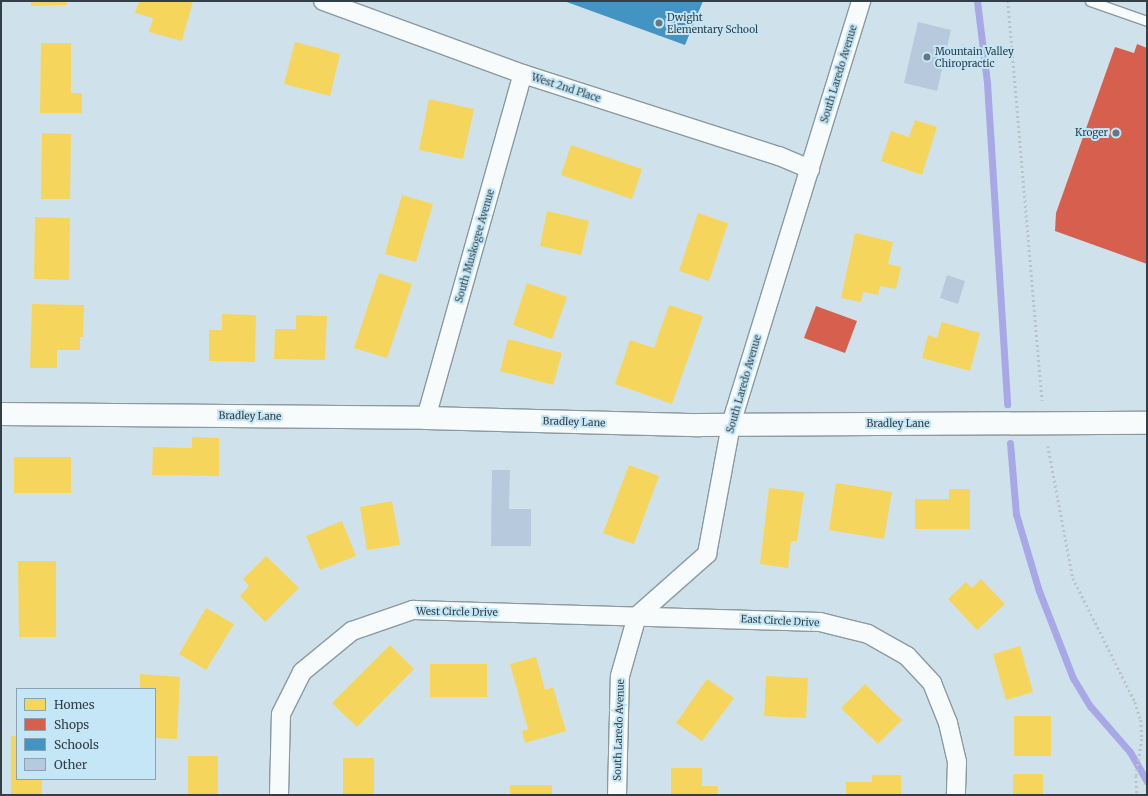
<!DOCTYPE html>
<html>
<head>
<meta charset="utf-8">
<style>
	body { margin:0 }
	#map { position:relative; width:1148px; height:796px; overflow:hidden; background:#cfe2eb; font-family:Merriweather,serif }
	div>[style] { position:absolute }
	[style*='--x'] { left:calc(var(--x)*1px); top:calc(var(--y)*1px); width:calc(var(--w)*1px); rotate:calc(var(--a)*1deg) }
	.homes>* { inset:0; background:#f6d55c }
	.shops>* { inset:0; background:#d6604d }
	.schools>* { inset:0; background:#4393c3 }
	.stream>* { height:7px; margin:-3.5px; padding:0 3.5px; transform-origin:3.5px; border-radius:3.5px; background:#a8a8e6 }
	.building>* { inset:0; background:#b7c9dc }
	.path>* { height:2.5px; margin-top:-1.25px; transform-origin:0; background:repeating-linear-gradient(90deg,#bcc3c7 0 2px,transparent 0 5px) }
	.roads { filter:drop-shadow(1px 0 #8b99a0) drop-shadow(-1px 0 #8b99a0) drop-shadow(0 1px #8b99a0) drop-shadow(0 -1px #8b99a0) }
	.lane>* { height:9px; margin:-4.5px; padding:0 4.5px; transform-origin:4.5px; border-radius:4.5px; background:#f8fbfc }
	.street>* { height:18px; margin:-9px; padding:0 9px; transform-origin:9px; border-radius:9px; background:#f8fbfc }
	.secondary>* { height:22px; margin:-11px; padding:0 11px; transform-origin:11px; border-radius:11px; background:#f8fbfc }
	.dots>* { width:11px; height:11px; translate:-50% -50%; box-sizing:border-box; border:2px solid #c4e6f6; border-radius:50% }
	span { translate:-50% -50%; white-space:nowrap; text-align:center; line-height:1.15; -webkit-text-stroke:4px #c4e6f6; paint-order:stroke }
	.poi-label { font-size:10px; color:#323f46 }
	.left { translate:0 -50%; text-align:left }
	.right { translate:-100% -50%; text-align:right }
	.street-label { font-size:10px; color:#323f46 }
	.frame { position:absolute; inset:0; border:2px solid #323f46; pointer-events:none }
	.legend { position:absolute; left:16px; top:688px; width:140px; height:92px; box-sizing:border-box; background:#c4e6f6; border:1px solid #8aa3b0; margin:0; padding:5px 7px; list-style:none; font-size:12px; color:#323f46 }
	.legend li { display:flex; align-items:center; gap:8px; height:20px }
	.legend b { width:20px; border:1px solid #8aa3b0 }
</style>
</head>
<body>
<div id="map">
	<div class="homes">
		<div style="clip-path:polygon(31px 1px,66px 1px,67px 5px,31px 6px)"></div>
		<div style="clip-path:polygon(139px 1px,193px 1px,182px 41px,149px 32px,153px 18px,135px 13px)"></div>
		<div style="clip-path:polygon(295px 42px,340px 54px,330px 96px,284px 84px)"></div>
		<div style="clip-path:polygon(41px 43px,71px 43px,71px 93px,82px 93px,82px 113px,40px 113px)"></div>
		<div style="clip-path:polygon(429px 99px,474px 109px,463px 159px,419px 150px)"></div>
		<div style="clip-path:polygon(915px 120px,937px 127px,922px 175px,881px 161px,891px 131px,909px 137px)"></div>
		<div style="clip-path:polygon(42px 133px,71px 134px,70px 199px,41px 199px)"></div>
		<div style="clip-path:polygon(571px 145px,642px 169px,632px 199px,561px 175px)"></div>
		<div style="clip-path:polygon(402px 195px,433px 204px,416px 262px,385px 254px)"></div>
		<div style="clip-path:polygon(547px 211px,589px 221px,581px 255px,540px 246px)"></div>
		<div style="clip-path:polygon(698px 213px,728px 223px,709px 281px,679px 271px)"></div>
		<div style="clip-path:polygon(35px 217px,70px 218px,69px 280px,34px 279px)"></div>
		<div style="clip-path:polygon(855px 233px,893px 242px,888px 264px,901px 267px,896px 289px,880px 286px,878px 295px,863px 292px,861px 302px,841px 298px)"></div>
		<div style="clip-path:polygon(379px 273px,412px 284px,387px 358px,354px 348px)"></div>
		<div style="clip-path:polygon(527px 283px,567px 297px,552px 339px,513px 325px)"></div>
		<div style="clip-path:polygon(32px 304px,84px 305px,83px 337px,80px 337px,80px 350px,57px 350px,57px 368px,30px 368px)"></div>
		<div style="clip-path:polygon(669px 305px,703px 316px,672px 404px,615px 384px,630px 340px,654px 348px)"></div>
		<div style="clip-path:polygon(222px 314px,256px 315px,255px 362px,209px 361px,209px 330px,222px 330px)"></div>
		<div style="clip-path:polygon(296px 315px,327px 316px,325px 360px,274px 359px,275px 329px,296px 329px)"></div>
		<div style="clip-path:polygon(942px 322px,980px 333px,970px 371px,922px 358px,928px 335px,937px 338px)"></div>
		<div style="clip-path:polygon(508px 339px,562px 353px,553px 385px,500px 371px)"></div>
		<div style="clip-path:polygon(192px 437px,219px 438px,219px 476px,152px 475px,153px 447px,192px 448px)"></div>
		<div style="clip-path:polygon(14px 457px,71px 457px,71px 493px,14px 493px)"></div>
		<div style="clip-path:polygon(629px 465px,659px 476px,634px 544px,603px 533px)"></div>
		<div style="clip-path:polygon(836px 483px,892px 492px,884px 539px,829px 530px)"></div>
		<div style="clip-path:polygon(769px 488px,804px 492px,797px 541px,791px 541px,788px 568px,760px 564px)"></div>
		<div style="clip-path:polygon(949px 489px,970px 489px,970px 529px,915px 529px,915px 499px,949px 499px)"></div>
		<div style="clip-path:polygon(392px 501px,400px 545px,367px 550px,360px 507px)"></div>
		<div style="clip-path:polygon(342px 521px,356px 556px,320px 570px,306px 536px)"></div>
		<div style="clip-path:polygon(266px 556px,299px 588px,265px 622px,240px 596px,249px 586px,243px 579px)"></div>
		<div style="clip-path:polygon(18px 561px,56px 561px,56px 637px,19px 637px)"></div>
		<div style="clip-path:polygon(981px 579px,1005px 604px,977px 630px,948px 599px,966px 582px,972px 588px)"></div>
		<div style="clip-path:polygon(206px 608px,234px 624px,206px 670px,179px 654px)"></div>
		<div style="clip-path:polygon(390px 645px,414px 669px,357px 727px,332px 703px)"></div>
		<div style="clip-path:polygon(1020px 646px,1033px 692px,1006px 700px,993px 654px)"></div>
		<div style="clip-path:polygon(536px 657px,545px 690px,553px 687px,566px 731px,525px 743px,522px 731px,528px 729px,510px 664px)"></div>
		<div style="clip-path:polygon(430px 664px,487px 664px,487px 697px,430px 697px)"></div>
		<div style="clip-path:polygon(140px 674px,180px 677px,177px 739px,155px 738px,155px 689px,140px 689px)"></div>
		<div style="clip-path:polygon(766px 676px,808px 678px,806px 718px,764px 716px)"></div>
		<div style="clip-path:polygon(707px 679px,734px 698px,702px 741px,676px 723px)"></div>
		<div style="clip-path:polygon(865px 684px,902px 720px,878px 744px,841px 708px)"></div>
		<div style="clip-path:polygon(1014px 716px,1051px 716px,1051px 756px,1014px 756px)"></div>
		<div style="clip-path:polygon(11px 736px,17px 736px,17px 779px,42px 779px,42px 795px,11px 795px)"></div>
		<div style="clip-path:polygon(188px 756px,218px 756px,218px 795px,188px 795px)"></div>
		<div style="clip-path:polygon(343px 758px,374px 758px,374px 795px,343px 795px)"></div>
		<div style="clip-path:polygon(671px 768px,702px 768px,702px 786px,718px 786px,718px 795px,671px 795px)"></div>
		<div style="clip-path:polygon(1013px 774px,1043px 774px,1043px 795px,1013px 795px)"></div>
		<div style="clip-path:polygon(872px 775px,901px 775px,901px 795px,846px 795px,846px 782px,872px 782px)"></div>
		<div style="clip-path:polygon(510px 785px,552px 785px,552px 795px,510px 795px)"></div>
	</div>
	<div class="shops">
		<div style="clip-path:polygon(1137px 44px,1147px 48px,1147px 264px,1055px 231px,1056px 213px,1115px 47px,1134px 53px)"></div>
		<div style="clip-path:polygon(816px 306px,857px 321px,845px 353px,804px 338px)"></div>
	</div>
	<div class="schools">
		<div style="clip-path:polygon(564px 1px,703px 1px,685px 45px)"></div>
	</div>
	<div class="stream">
		<div style="--x:977;--y:1;--w:83;--a:83"></div>
		<div style="--x:987;--y:83;--w:322;--a:86.4"></div>
		<div style="--x:1010;--y:443;--w:71;--a:85.2"></div>
		<div style="--x:1016;--y:514;--w:80;--a:73.4"></div>
		<div style="--x:1039;--y:591;--w:93;--a:68.7"></div>
		<div style="--x:1073;--y:678;--w:33;--a:59"></div>
		<div style="--x:1090;--y:706;--w:61;--a:49"></div>
		<div style="--x:1130;--y:752;--w:34;--a:60"></div>
	</div>
	<div class="building">
		<div style="clip-path:polygon(918px 22px,951px 30px,937px 91px,904px 83px)"></div>
		<div style="clip-path:polygon(947px 275px,965px 281px,958px 304px,940px 298px)"></div>
		<div style="clip-path:polygon(492px 470px,510px 470px,509px 509px,531px 509px,531px 546px,491px 546px)"></div>
	</div>
	<div class="path">
		<div style="--x:1008;--y:1;--w:401;--a:85.1"></div>
		<div style="--x:1048;--y:446;--w:134;--a:79.3"></div>
		<div style="--x:1073;--y:578;--w:139;--a:63.4"></div>
		<div style="--x:1135;--y:702;--w:19;--a:72"></div>
		<div style="--x:1141;--y:720;--w:19;--a:87"></div>
		<div style="--x:1142;--y:739;--w:37;--a:99"></div>
		<div style="--x:1136;--y:776;--w:19;--a:87"></div>
	</div>
	<div class="roads">
		<div class="lane">
			<div style="--x:1090;--y:1;--w:60;--a:19.3"></div>
		</div>
		<div class="street">
			<div style="--x:323;--y:1;--w:213;--a:20.1"></div>
			<div style="--x:523;--y:74;--w:269;--a:17.8"></div>
			<div style="--x:779;--y:156;--w:34;--a:23"></div>
			<div style="--x:426;--y:418;--w:357;--a:-74.3"></div>
			<div style="--x:279;--y:795;--w:81;--a:-88.6"></div>
			<div style="--x:281;--y:714;--w:47;--a:-63.4"></div>
			<div style="--x:302;--y:672;--w:65;--a:-39.4"></div>
			<div style="--x:352;--y:631;--w:65;--a:-19"></div>
			<div style="--x:413;--y:610;--w:407;--a:1.7"></div>
			<div style="--x:820;--y:622;--w:49;--a:14"></div>
			<div style="--x:868;--y:634;--w:45;--a:29.4"></div>
			<div style="--x:907;--y:656;--w:37;--a:47"></div>
			<div style="--x:932;--y:683;--w:43;--a:68.2"></div>
			<div style="--x:948;--y:723;--w:40;--a:77"></div>
			<div style="--x:957;--y:762;--w:33;--a:92"></div>
			<div style="--x:617;--y:795;--w:119;--a:-88.6"></div>
			<div style="--x:620;--y:676;--w:62;--a:-74.2"></div>
			<div style="--x:637;--y:616;--w:94;--a:-41.5"></div>
			<div style="--x:707;--y:554;--w:132;--a:-79.5"></div>
			<div style="--x:731;--y:424;--w:443;--a:-72.9"></div>
		</div>
		<div class="secondary">
			<div style="--x:1;--y:414;--w:425;--a:0.5"></div>
			<div style="--x:426;--y:418;--w:273;--a:1.5"></div>
			<div style="--x:699;--y:425;--w:448;--a:-0.3"></div>
		</div>
	</div>
	<div class="dots">
		<div style="left:659px;top:23px;background:#697880"></div>
		<div style="left:927px;top:57px;background:#697880"></div>
		<div style="left:1116px;top:133px;background:#697880"></div>
	</div>
	<div class="poi-label">
		<span class="left" style="left:667px;top:23px">Dwight<br>Elementary School</span>
		<span class="left" style="left:935px;top:57px">Mountain Valley<br>Chiropractic</span>
		<span class="right" style="left:1108px;top:133px">Kroger</span>
	</div>
	<div class="street-label">
		<span style="left:839px;top:74px;rotate:-73deg">South Laredo Avenue</span>
		<span style="left:566px;top:88px;rotate:18deg">West 2nd Place</span>
		<span style="left:475px;top:246px;rotate:-74deg">South Muskogee Avenue</span>
		<span style="left:744px;top:384px;rotate:-74deg">South Laredo Avenue</span>
		<span style="left:250px;top:416px;rotate:1deg">Bradley Lane</span>
		<span style="left:574px;top:422px;rotate:2deg">Bradley Lane</span>
		<span style="left:898px;top:424px">Bradley Lane</span>
		<span style="left:457px;top:612px;rotate:1deg">West Circle Drive</span>
		<span style="left:780px;top:621px;rotate:3deg">East Circle Drive</span>
		<span style="left:619px;top:730px;rotate:-88deg">South Laredo Avenue</span>
	</div>
	<div class="frame"></div>
	<ul class="legend">
	<li><b style="height:11px;background:#f6d55c"></b>Homes</li>
	<li><b style="height:11px;background:#d6604d"></b>Shops</li>
	<li><b style="height:11px;background:#4393c3"></b>Schools</li>
	<li><b style="height:11px;background:#b7c9dc"></b>Other</li>
	</ul>
</div>
</body>
</html>
